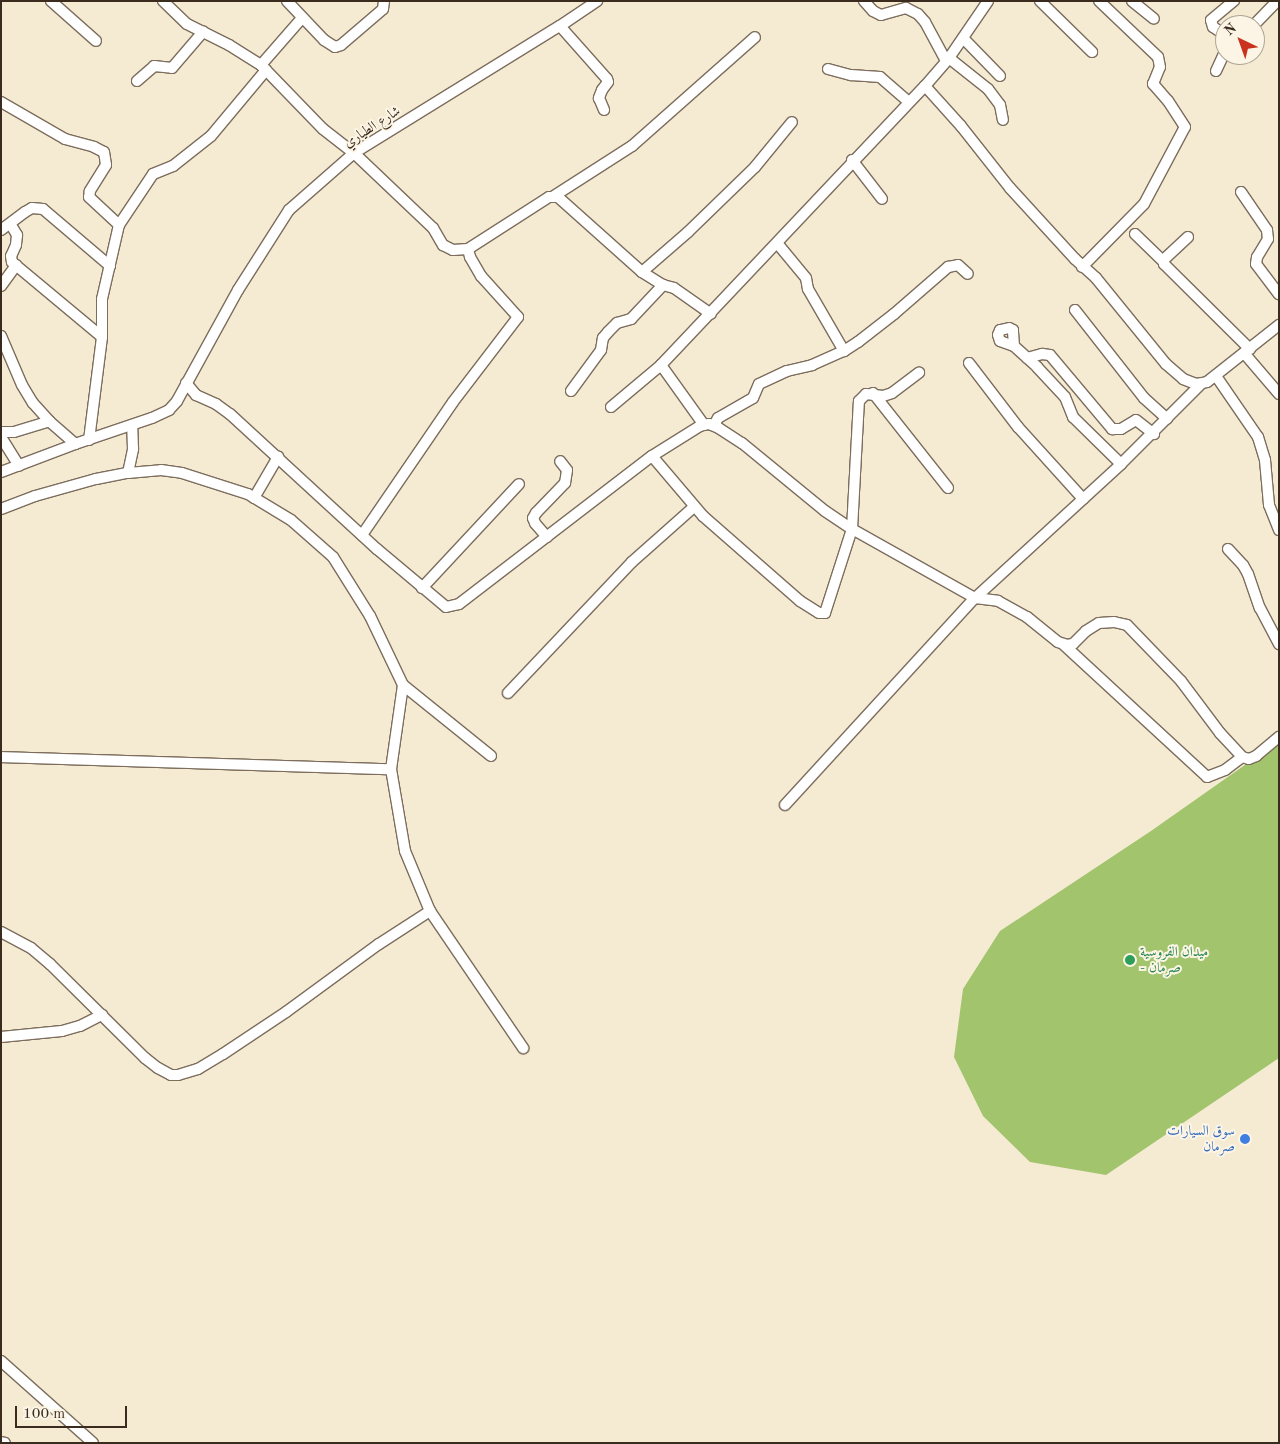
<!DOCTYPE html>
<html>
<head>
<meta charset="utf-8">
<style>
	body { margin:0 }
	#map { position:relative; width:1280px; height:1444px; overflow:hidden; background:#f5ead2; font-family:"Old Standard TT",Amiri,serif }
	div>[style] { position:absolute }
	[style*='--x'] { left:calc(var(--x)*1px); top:calc(var(--y)*1px); width:calc(var(--w)*1px); rotate:calc(var(--a)*1deg) }
	.green>* { inset:0; background:#a2c46d }
	.roads { filter:drop-shadow(1px 0 #7c6d5d) drop-shadow(-1px 0 #7c6d5d) drop-shadow(0 1px #7c6d5d) drop-shadow(0 -1px #7c6d5d) }
	.minor>* { height:10px; margin:-5px; padding:0 5px; transform-origin:5px; border-radius:5px; background:#fff }
	.dots>* { width:14px; height:14px; translate:-50% -50%; box-sizing:border-box; border:2px solid #fcf5e5; border-radius:50% }
	span { translate:-50% -50%; white-space:nowrap; text-align:center; line-height:1.15; -webkit-text-stroke:4px #fcf5e5; paint-order:stroke }
	.street-label { font-size:14px; color:#3b2a1e }
	.leisure-label { font-size:14px; color:#27864d }
	.left { translate:0 -50%; text-align:left }
	.shop-label { font-size:14px; color:#366cbe }
	.right { translate:-100% -50%; text-align:right }
	.frame { position:absolute; inset:0; border:2px solid #3b2a1e; pointer-events:none }
	.north { position:absolute; left:1215px; top:15px; width:50px; height:50px; box-sizing:border-box; background:#fcf5e5; border:1px solid #afa495; border-radius:50%; rotate:318deg; font-size:14px; font-weight:700; line-height:20px; text-align:center; color:#3b2a1e }
	.north::after { content:''; display:block; margin:auto; width:18px; height:22px; background:#c8321e; clip-path:polygon(50% 0,100% 100%,50% 72%,0 100%) }
	.scale { position:absolute; left:15px; top:1406px; width:112px; height:22px; box-sizing:border-box; border:2px solid #3b2a1e; border-top:0; padding-left:6px; font-size:15px; line-height:18px; white-space:nowrap; color:#3b2a1e; -webkit-text-stroke:4px #fcf5e5; paint-order:stroke }
</style>
</head>
<body>
<div id="map">
	<div class="green">
		<div style="clip-path:polygon(1279px 741px,1279px 1058px,1106px 1175px,1030px 1162px,983px 1116px,954px 1057px,963px 989px,1000px 931px,1151px 831px)"></div>
	</div>
	<div class="roads">
		<div class="minor">
			<div style="--x:51;--y:1;--w:60;--a:41.6"></div>
			<div style="--x:163;--y:1;--w:33;--a:44"></div>
			<div style="--x:187;--y:24;--w:47;--a:26.6"></div>
			<div style="--x:229;--y:45;--w:38;--a:32"></div>
			<div style="--x:261;--y:65;--w:89;--a:45.9"></div>
			<div style="--x:323;--y:129;--w:39;--a:38"></div>
			<div style="--x:354;--y:153;--w:109;--a:43.5"></div>
			<div style="--x:433;--y:228;--w:20;--a:60"></div>
			<div style="--x:443;--y:245;--w:11;--a:27"></div>
			<div style="--x:453;--y:250;--w:15;--a:-4"></div>
			<div style="--x:468;--y:249;--w:96;--a:-32.7"></div>
			<div style="--x:549;--y:197;--w:9;--a:0"></div>
			<div style="--x:558;--y:197;--w:113;--a:41.8"></div>
			<div style="--x:642;--y:272;--w:25;--a:32"></div>
			<div style="--x:663;--y:285;--w:11;--a:15"></div>
			<div style="--x:674;--y:288;--w:45;--a:35.1"></div>
			<div style="--x:287;--y:1;--w:54;--a:46.5"></div>
			<div style="--x:324;--y:40;--w:13;--a:32"></div>
			<div style="--x:335;--y:47;--w:6;--a:-18"></div>
			<div style="--x:341;--y:45;--w:55;--a:-40.6"></div>
			<div style="--x:383;--y:9;--w:8;--a:-83"></div>
			<div style="--x:864;--y:1;--w:13;--a:48"></div>
			<div style="--x:873;--y:11;--w:9;--a:27"></div>
			<div style="--x:881;--y:15;--w:26;--a:-16"></div>
			<div style="--x:906;--y:8;--w:13;--a:27"></div>
			<div style="--x:918;--y:14;--w:11;--a:49"></div>
			<div style="--x:925;--y:22;--w:44;--a:61.7"></div>
			<div style="--x:1040;--y:1;--w:73;--a:44.4"></div>
			<div style="--x:1132;--y:1;--w:28;--a:39"></div>
			<div style="--x:1254;--y:25;--w:33;--a:-46"></div>
			<div style="--x:560;--y:26;--w:71;--a:48.4"></div>
			<div style="--x:607;--y:79;--w:3;--a:72"></div>
			<div style="--x:608;--y:82;--w:10;--a:127"></div>
			<div style="--x:602;--y:90;--w:9;--a:111"></div>
			<div style="--x:599;--y:98;--w:13;--a:67"></div>
			<div style="--x:1225;--y:35;--w:14;--a:-146"></div>
			<div style="--x:1213;--y:27;--w:7;--a:-106"></div>
			<div style="--x:1211;--y:20;--w:30;--a:-40"></div>
			<div style="--x:963;--y:38;--w:53;--a:45.8"></div>
			<div style="--x:949;--y:58;--w:50;--a:38.5"></div>
			<div style="--x:988;--y:89;--w:20;--a:53"></div>
			<div style="--x:1000;--y:105;--w:15;--a:79"></div>
			<div style="--x:261;--y:65;--w:62;--a:-48.9"></div>
			<div style="--x:828;--y:69;--w:24;--a:15"></div>
			<div style="--x:851;--y:75;--w:29;--a:4"></div>
			<div style="--x:880;--y:77;--w:37;--a:41"></div>
			<div style="--x:1216;--y:71;--w:21;--a:-65"></div>
			<div style="--x:137;--y:81;--w:23;--a:-41"></div>
			<div style="--x:154;--y:66;--w:18;--a:6"></div>
			<div style="--x:172;--y:68;--w:48;--a:-49.3"></div>
			<div style="--x:925;--y:86;--w:54;--a:48"></div>
			<div style="--x:961;--y:126;--w:79;--a:51.7"></div>
			<div style="--x:1010;--y:188;--w:96;--a:47.5"></div>
			<div style="--x:1075;--y:259;--w:28;--a:42"></div>
			<div style="--x:1096;--y:278;--w:111;--a:50.9"></div>
			<div style="--x:1166;--y:364;--w:23;--a:41"></div>
			<div style="--x:1183;--y:379;--w:14;--a:21"></div>
			<div style="--x:1196;--y:384;--w:11;--a:-10"></div>
			<div style="--x:1207;--y:382;--w:92;--a:-38.4"></div>
			<div style="--x:1;--y:102;--w:74;--a:30"></div>
			<div style="--x:65;--y:139;--w:30;--a:15"></div>
			<div style="--x:94;--y:147;--w:11;--a:27"></div>
			<div style="--x:104;--y:152;--w:13;--a:81"></div>
			<div style="--x:106;--y:165;--w:31;--a:122"></div>
			<div style="--x:90;--y:191;--w:6;--a:99"></div>
			<div style="--x:89;--y:197;--w:41;--a:43"></div>
			<div style="--x:852;--y:160;--w:49;--a:52.4"></div>
			<div style="--x:1241;--y:192;--w:46;--a:55.6"></div>
			<div style="--x:1267;--y:230;--w:9;--a:84"></div>
			<div style="--x:1268;--y:239;--w:21;--a:121"></div>
			<div style="--x:1257;--y:257;--w:7;--a:98"></div>
			<div style="--x:1256;--y:264;--w:38;--a:53"></div>
			<div style="--x:554;--y:196;--w:93;--a:-32.7"></div>
			<div style="--x:632;--y:146;--w:164;--a:-41.5"></div>
			<div style="--x:11;--y:225;--w:12;--a:59"></div>
			<div style="--x:17;--y:235;--w:10;--a:96"></div>
			<div style="--x:16;--y:245;--w:12;--a:114"></div>
			<div style="--x:11;--y:256;--w:6;--a:81"></div>
			<div style="--x:12;--y:262;--w:117;--a:39.8"></div>
			<div style="--x:1;--y:230;--w:30;--a:-37"></div>
			<div style="--x:25;--y:212;--w:8;--a:-30"></div>
			<div style="--x:32;--y:208;--w:11;--a:5"></div>
			<div style="--x:43;--y:209;--w:88;--a:40.4"></div>
			<div style="--x:1135;--y:234;--w:39;--a:44"></div>
			<div style="--x:1188;--y:237;--w:33;--a:137"></div>
			<div style="--x:1164;--y:259;--w:5;--a:90"></div>
			<div style="--x:1164;--y:264;--w:121;--a:44.7"></div>
			<div style="--x:777;--y:243;--w:45;--a:50.4"></div>
			<div style="--x:806;--y:278;--w:11;--a:80"></div>
			<div style="--x:808;--y:289;--w:72;--a:59.9"></div>
			<div style="--x:1082;--y:267;--w:88;--a:-45.5"></div>
			<div style="--x:1144;--y:204;--w:87;--a:-62"></div>
			<div style="--x:1185;--y:127;--w:31;--a:-123"></div>
			<div style="--x:1168;--y:101;--w:23;--a:-131"></div>
			<div style="--x:1153;--y:84;--w:18;--a:-68"></div>
			<div style="--x:1160;--y:67;--w:10;--a:-101"></div>
			<div style="--x:1158;--y:57;--w:81;--a:-136.5"></div>
			<div style="--x:642;--y:272;--w:61;--a:-41"></div>
			<div style="--x:688;--y:232;--w:93;--a:-44.1"></div>
			<div style="--x:755;--y:167;--w:58;--a:-50.6"></div>
			<div style="--x:1;--y:286;--w:26;--a:-54"></div>
			<div style="--x:1075;--y:310;--w:112;--a:51.9"></div>
			<div style="--x:1144;--y:398;--w:31;--a:42"></div>
			<div style="--x:1;--y:336;--w:53;--a:66.8"></div>
			<div style="--x:22;--y:385;--w:21;--a:59"></div>
			<div style="--x:33;--y:403;--w:24;--a:48"></div>
			<div style="--x:49;--y:421;--w:35;--a:41"></div>
			<div style="--x:1014;--y:346;--w:16;--a:-94"></div>
			<div style="--x:1013;--y:330;--w:4;--a:-153"></div>
			<div style="--x:1009;--y:328;--w:9;--a:167"></div>
			<div style="--x:1000;--y:330;--w:5;--a:112"></div>
			<div style="--x:998;--y:335;--w:6;--a:72"></div>
			<div style="--x:1000;--y:341;--w:15;--a:20"></div>
			<div style="--x:1014;--y:346;--w:31;--a:42"></div>
			<div style="--x:1037;--y:367;--w:41;--a:47"></div>
			<div style="--x:1065;--y:397;--w:22;--a:68"></div>
			<div style="--x:1073;--y:417;--w:67;--a:44.4"></div>
			<div style="--x:1244;--y:353;--w:54;--a:49.5"></div>
			<div style="--x:1027;--y:358;--w:16;--a:-15"></div>
			<div style="--x:1042;--y:354;--w:8;--a:7"></div>
			<div style="--x:1050;--y:355;--w:97;--a:50"></div>
			<div style="--x:1112;--y:429;--w:9;--a:0"></div>
			<div style="--x:1121;--y:429;--w:17;--a:-31"></div>
			<div style="--x:1136;--y:420;--w:23;--a:38"></div>
			<div style="--x:969;--y:363;--w:81;--a:52.6"></div>
			<div style="--x:1018;--y:427;--w:97;--a:47.9"></div>
			<div style="--x:1216;--y:376;--w:74;--a:55.5"></div>
			<div style="--x:1258;--y:437;--w:24;--a:73"></div>
			<div style="--x:1265;--y:460;--w:45;--a:84.9"></div>
			<div style="--x:1269;--y:505;--w:27;--a:68"></div>
			<div style="--x:186;--y:383;--w:16;--a:50"></div>
			<div style="--x:196;--y:395;--w:22;--a:24"></div>
			<div style="--x:216;--y:404;--w:17;--a:36"></div>
			<div style="--x:230;--y:414;--w:200;--a:42.6"></div>
			<div style="--x:377;--y:549;--w:90;--a:40"></div>
			<div style="--x:446;--y:607;--w:13;--a:-13"></div>
			<div style="--x:459;--y:604;--w:243;--a:-37.5"></div>
			<div style="--x:652;--y:456;--w:57;--a:-32"></div>
			<div style="--x:700;--y:426;--w:9;--a:-13"></div>
			<div style="--x:709;--y:424;--w:9;--a:21"></div>
			<div style="--x:717;--y:427;--w:30;--a:33"></div>
			<div style="--x:742;--y:443;--w:107;--a:39.3"></div>
			<div style="--x:825;--y:511;--w:32;--a:34"></div>
			<div style="--x:852;--y:529;--w:141;--a:29.3"></div>
			<div style="--x:975;--y:598;--w:23;--a:7"></div>
			<div style="--x:998;--y:601;--w:33;--a:29"></div>
			<div style="--x:1027;--y:617;--w:40;--a:39"></div>
			<div style="--x:1058;--y:642;--w:9;--a:18"></div>
			<div style="--x:1067;--y:645;--w:6;--a:-9"></div>
			<div style="--x:1073;--y:644;--w:18;--a:-45"></div>
			<div style="--x:1086;--y:631;--w:15;--a:-32"></div>
			<div style="--x:1099;--y:623;--w:15;--a:-4"></div>
			<div style="--x:1114;--y:622;--w:13;--a:13"></div>
			<div style="--x:1127;--y:625;--w:78;--a:46"></div>
			<div style="--x:1181;--y:681;--w:65;--a:53.1"></div>
			<div style="--x:1220;--y:733;--w:33;--a:47"></div>
			<div style="--x:1242;--y:757;--w:7;--a:16"></div>
			<div style="--x:1249;--y:759;--w:8;--a:-23"></div>
			<div style="--x:1256;--y:756;--w:30;--a:-40"></div>
			<div style="--x:571;--y:391;--w:51;--a:-53.8"></div>
			<div style="--x:601;--y:350;--w:12;--a:-81"></div>
			<div style="--x:603;--y:338;--w:8;--a:-50"></div>
			<div style="--x:608;--y:332;--w:13;--a:-45"></div>
			<div style="--x:617;--y:323;--w:15;--a:-16"></div>
			<div style="--x:631;--y:319;--w:47;--a:-46.7"></div>
			<div style="--x:873;--y:393;--w:121;--a:51.7"></div>
			<div style="--x:611;--y:407;--w:65;--a:-40"></div>
			<div style="--x:704;--y:425;--w:74;--a:-125.6"></div>
			<div style="--x:661;--y:365;--w:384;--a:-46.6"></div>
			<div style="--x:925;--y:86;--w:37;--a:-49"></div>
			<div style="--x:949;--y:58;--w:69;--a:-55.6"></div>
			<div style="--x:714;--y:425;--w:8;--a:-60"></div>
			<div style="--x:718;--y:418;--w:40;--a:-29.7"></div>
			<div style="--x:753;--y:398;--w:15;--a:-67"></div>
			<div style="--x:759;--y:384;--w:31;--a:-25"></div>
			<div style="--x:787;--y:371;--w:26;--a:-13"></div>
			<div style="--x:812;--y:365;--w:35;--a:-24"></div>
			<div style="--x:844;--y:351;--w:17;--a:-33"></div>
			<div style="--x:858;--y:342;--w:46;--a:-37.9"></div>
			<div style="--x:894;--y:314;--w:72;--a:-41"></div>
			<div style="--x:948;--y:267;--w:10;--a:-11"></div>
			<div style="--x:958;--y:265;--w:13;--a:42"></div>
			<div style="--x:1;--y:432;--w:13;--a:0"></div>
			<div style="--x:14;--y:432;--w:37;--a:-17"></div>
			<div style="--x:1;--y:437;--w:34;--a:58"></div>
			<div style="--x:89;--y:440;--w:104;--a:-82.8"></div>
			<div style="--x:102;--y:337;--w:38;--a:-90"></div>
			<div style="--x:102;--y:299;--w:76;--a:-77.1"></div>
			<div style="--x:119;--y:225;--w:61;--a:-56.3"></div>
			<div style="--x:153;--y:174;--w:22;--a:-22"></div>
			<div style="--x:173;--y:166;--w:48;--a:-38.3"></div>
			<div style="--x:211;--y:136;--w:86;--a:-50.2"></div>
			<div style="--x:652;--y:456;--w:79;--a:49.6"></div>
			<div style="--x:703;--y:516;--w:129;--a:41.2"></div>
			<div style="--x:800;--y:601;--w:22;--a:32"></div>
			<div style="--x:819;--y:613;--w:6;--a:0"></div>
			<div style="--x:825;--y:613;--w:88;--a:-72.2"></div>
			<div style="--x:852;--y:529;--w:128;--a:-86.9"></div>
			<div style="--x:859;--y:401;--w:10;--a:-45"></div>
			<div style="--x:866;--y:394;--w:17;--a:7"></div>
			<div style="--x:883;--y:396;--w:9;--a:-18"></div>
			<div style="--x:892;--y:393;--w:34;--a:-37"></div>
			<div style="--x:1;--y:472;--w:79;--a:-20.7"></div>
			<div style="--x:75;--y:444;--w:81;--a:-18.7"></div>
			<div style="--x:152;--y:418;--w:19;--a:-25"></div>
			<div style="--x:169;--y:410;--w:12;--a:-48"></div>
			<div style="--x:177;--y:401;--w:127;--a:-61.2"></div>
			<div style="--x:238;--y:290;--w:95;--a:-57.5"></div>
			<div style="--x:289;--y:210;--w:86;--a:-41.2"></div>
			<div style="--x:354;--y:153;--w:242;--a:-31.7"></div>
			<div style="--x:560;--y:26;--w:45;--a:-34"></div>
			<div style="--x:128;--y:473;--w:25;--a:-78"></div>
			<div style="--x:133;--y:449;--w:24;--a:-92"></div>
			<div style="--x:254;--y:498;--w:48;--a:-59.7"></div>
			<div style="--x:1;--y:509;--w:36;--a:-21"></div>
			<div style="--x:35;--y:496;--w:63;--a:-15.6"></div>
			<div style="--x:96;--y:479;--w:33;--a:-11"></div>
			<div style="--x:128;--y:473;--w:33;--a:-5"></div>
			<div style="--x:161;--y:470;--w:21;--a:8"></div>
			<div style="--x:182;--y:473;--w:69;--a:17.7"></div>
			<div style="--x:248;--y:494;--w:50;--a:31.2"></div>
			<div style="--x:291;--y:520;--w:56;--a:41.4"></div>
			<div style="--x:333;--y:557;--w:70;--a:57.9"></div>
			<div style="--x:370;--y:616;--w:76;--a:64.4"></div>
			<div style="--x:403;--y:685;--w:113;--a:38.9"></div>
			<div style="--x:362;--y:535;--w:161;--a:-55.6"></div>
			<div style="--x:453;--y:402;--w:107;--a:-52.6"></div>
			<div style="--x:518;--y:317;--w:55;--a:-132.1"></div>
			<div style="--x:481;--y:276;--w:22;--a:-120"></div>
			<div style="--x:470;--y:257;--w:8;--a:-104"></div>
			<div style="--x:547;--y:537;--w:18;--a:-131"></div>
			<div style="--x:535;--y:523;--w:5;--a:-112"></div>
			<div style="--x:533;--y:518;--w:6;--a:-59"></div>
			<div style="--x:536;--y:513;--w:42;--a:-46"></div>
			<div style="--x:565;--y:483;--w:13;--a:-81"></div>
			<div style="--x:567;--y:470;--w:11;--a:-128"></div>
			<div style="--x:1228;--y:549;--w:22;--a:47"></div>
			<div style="--x:1243;--y:565;--w:10;--a:61"></div>
			<div style="--x:1248;--y:574;--w:36;--a:71"></div>
			<div style="--x:1260;--y:608;--w:41;--a:62.2"></div>
			<div style="--x:422;--y:588;--w:142;--a:-47"></div>
			<div style="--x:1063;--y:644;--w:196;--a:42.7"></div>
			<div style="--x:1207;--y:777;--w:19;--a:-21"></div>
			<div style="--x:1225;--y:770;--w:21;--a:-37"></div>
			<div style="--x:403;--y:685;--w:85;--a:98.1"></div>
			<div style="--x:391;--y:769;--w:83;--a:80.3"></div>
			<div style="--x:405;--y:851;--w:65;--a:67.4"></div>
			<div style="--x:430;--y:911;--w:166;--a:55.8"></div>
			<div style="--x:508;--y:693;--w:180;--a:-46.6"></div>
			<div style="--x:632;--y:562;--w:83;--a:-41.6"></div>
			<div style="--x:1;--y:757;--w:390;--a:1.8"></div>
			<div style="--x:785;--y:805;--w:281;--a:-47.5"></div>
			<div style="--x:975;--y:598;--w:198;--a:-42.5"></div>
			<div style="--x:1121;--y:464;--w:112;--a:-45"></div>
			<div style="--x:1;--y:932;--w:34;--a:28"></div>
			<div style="--x:31;--y:948;--w:25;--a:40"></div>
			<div style="--x:50;--y:964;--w:134;--a:44.7"></div>
			<div style="--x:145;--y:1058;--w:16;--a:38"></div>
			<div style="--x:158;--y:1068;--w:15;--a:28"></div>
			<div style="--x:171;--y:1075;--w:7;--a:0"></div>
			<div style="--x:178;--y:1075;--w:21;--a:-17"></div>
			<div style="--x:198;--y:1069;--w:29;--a:-31"></div>
			<div style="--x:223;--y:1054;--w:76;--a:-33.7"></div>
			<div style="--x:286;--y:1012;--w:115;--a:-36.2"></div>
			<div style="--x:379;--y:944;--w:61;--a:-32.9"></div>
			<div style="--x:1;--y:1037;--w:61;--a:-5.6"></div>
			<div style="--x:62;--y:1031;--w:19;--a:-16"></div>
			<div style="--x:80;--y:1026;--w:25;--a:-27"></div>
			<div style="--x:1;--y:1361;--w:123;--a:41.7"></div>
			<div style="--x:1;--y:1442;--w:4;--a:14"></div>
		</div>
	</div>
	<div class="dots">
		<div style="left:1130px;top:960px;background:#2e9e5b"></div>
		<div style="left:1245px;top:1139px;background:#3f7fe0"></div>
	</div>
	<div class="street-label">
		<span style="left:372px;top:127px;rotate:-33deg">شارع الطياري</span>
	</div>
	<div class="leisure-label">
		<span class="left" style="left:1140px;top:960px">ميدان الفروسية<br>- صرمان</span>
	</div>
	<div class="shop-label">
		<span class="right" style="left:1235px;top:1139px">سوق السيارات<br>صرمان</span>
	</div>
	<div class="frame"></div>
	<div class="north">N</div>
	<div class="scale">100 m</div>
</div>
</body>
</html>
